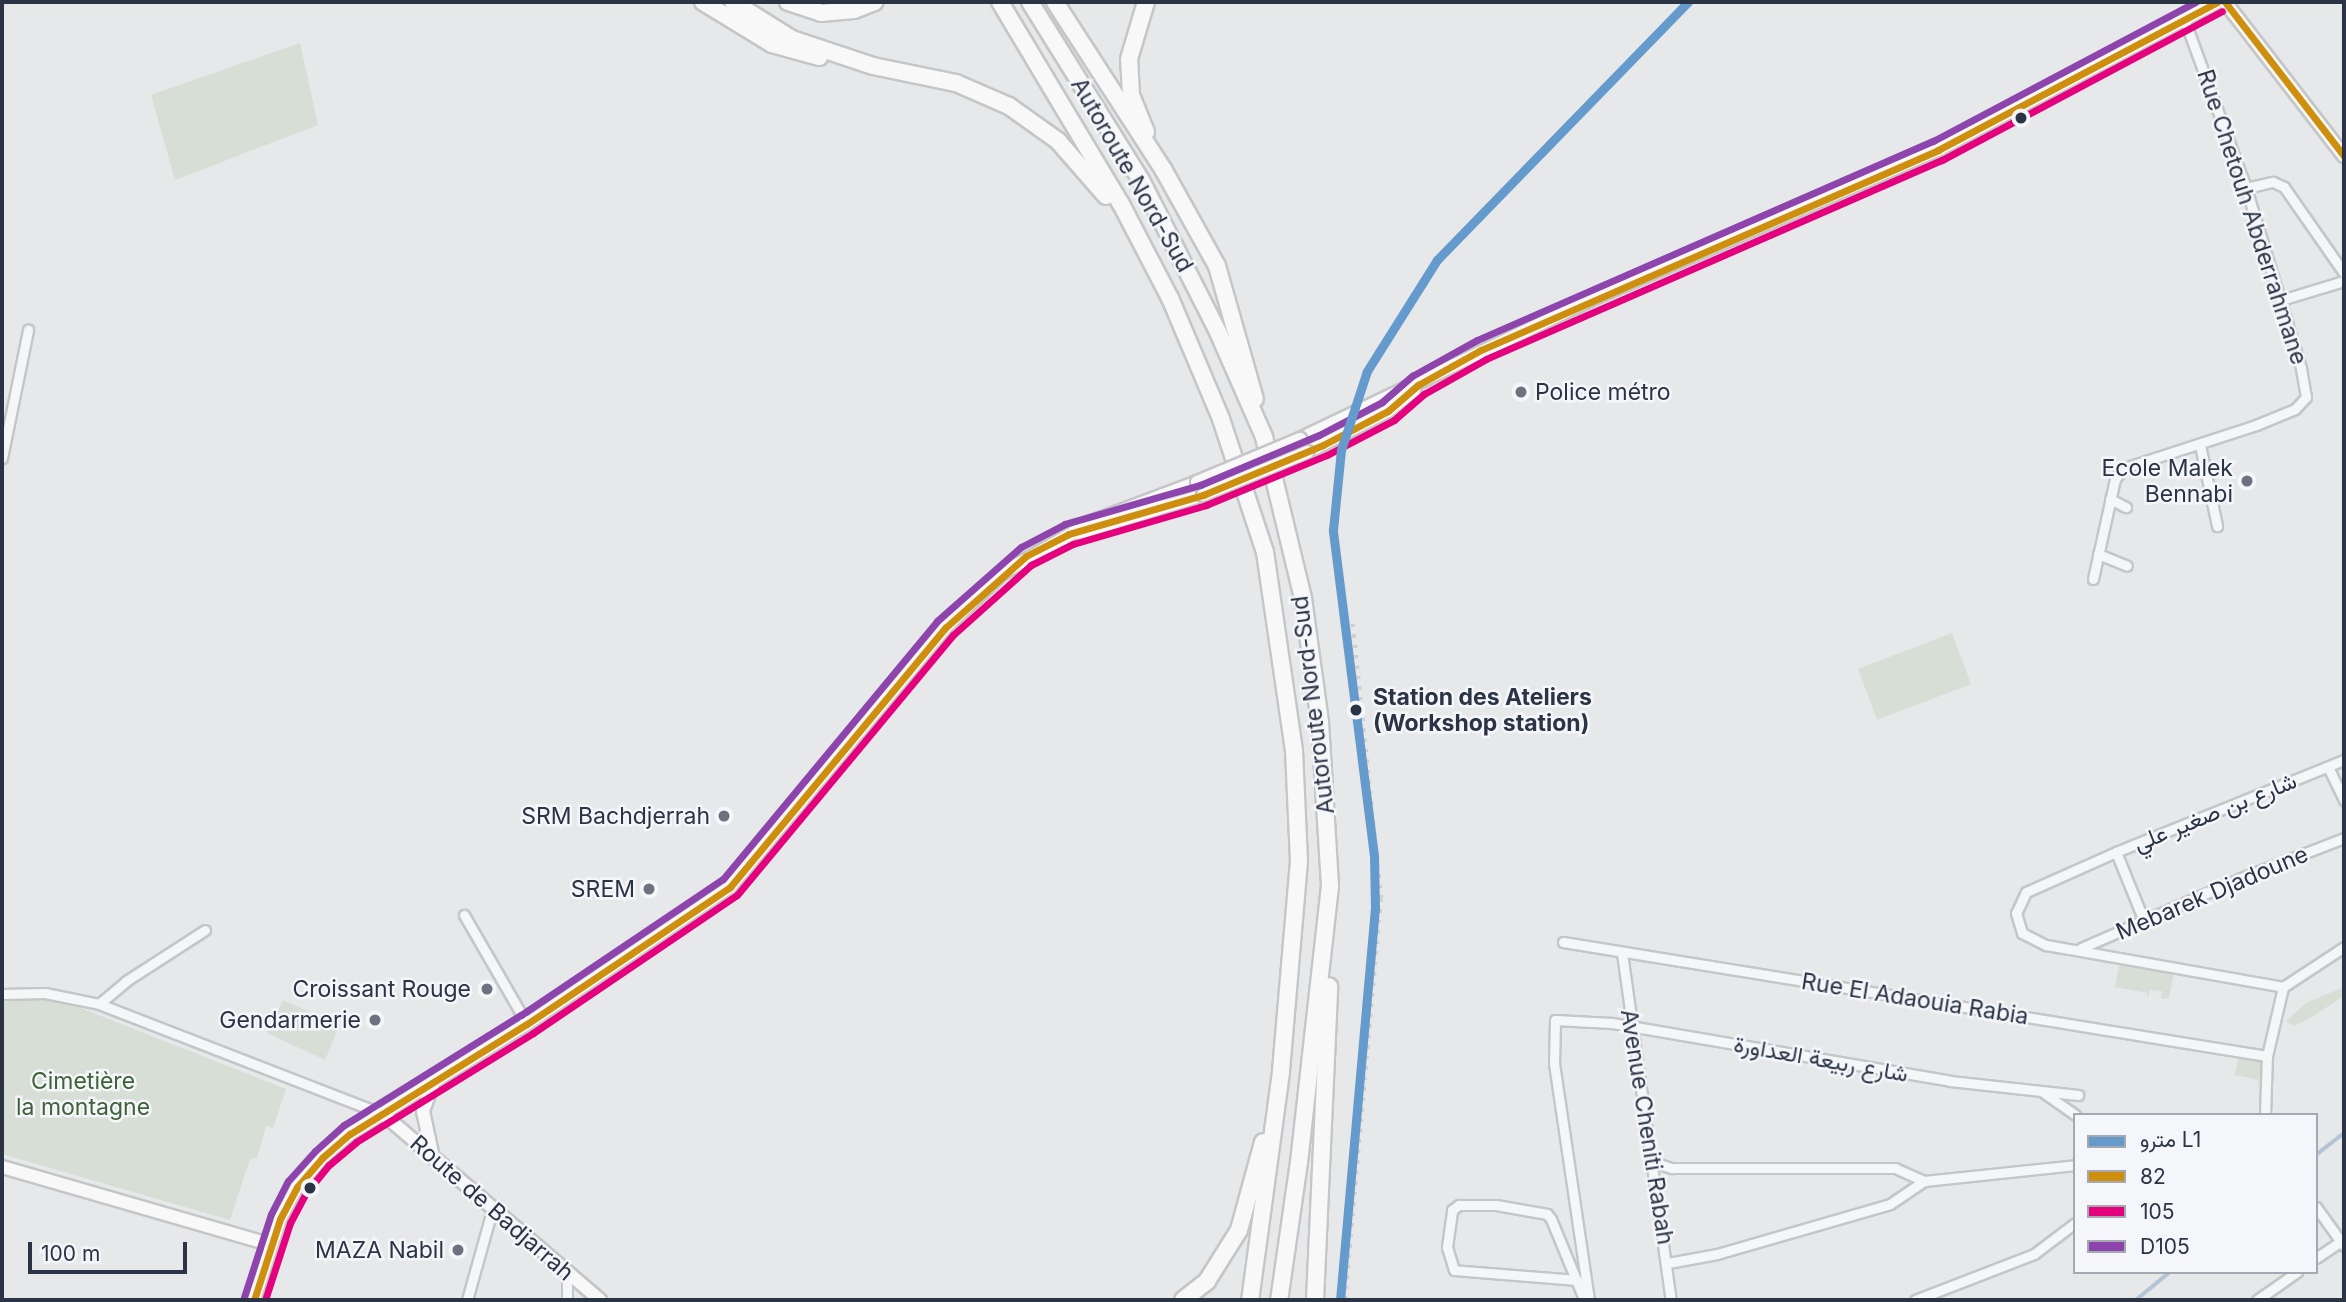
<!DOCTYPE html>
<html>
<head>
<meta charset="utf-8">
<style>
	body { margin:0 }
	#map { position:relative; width:2346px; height:1302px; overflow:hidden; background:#e6e8ea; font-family:Inter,Vazirmatn,sans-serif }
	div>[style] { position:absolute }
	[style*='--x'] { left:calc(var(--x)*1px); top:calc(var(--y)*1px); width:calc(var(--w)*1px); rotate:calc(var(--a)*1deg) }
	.green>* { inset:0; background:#d6ded6 }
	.stream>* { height:3.5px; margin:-1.75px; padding:0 1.75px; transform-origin:1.75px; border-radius:1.75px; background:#b4c4d5 }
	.roads { filter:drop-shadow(2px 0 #c4c6c8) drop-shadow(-2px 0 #c4c6c8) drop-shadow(0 2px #c4c6c8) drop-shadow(0 -2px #c4c6c8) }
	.street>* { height:9px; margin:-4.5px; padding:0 4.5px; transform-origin:4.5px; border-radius:4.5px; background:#f5f6f7 }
	.secondary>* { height:12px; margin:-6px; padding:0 6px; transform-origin:6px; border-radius:6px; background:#f8f8f8 }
	.highway>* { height:16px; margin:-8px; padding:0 8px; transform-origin:8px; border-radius:8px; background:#f8f8f8 }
	.rail>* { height:3.5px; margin-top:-1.75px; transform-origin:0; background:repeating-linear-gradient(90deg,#cecfd2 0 3.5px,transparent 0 10.5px) }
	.bridges { filter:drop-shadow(2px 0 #c4c6c8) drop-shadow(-2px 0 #c4c6c8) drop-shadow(0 2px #c4c6c8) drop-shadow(0 -2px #c4c6c8) }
	.secondary-bridge>* { height:12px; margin:-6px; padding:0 6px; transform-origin:6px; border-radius:6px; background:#f8f8f8 }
	.bus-1>* { height:7px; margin:-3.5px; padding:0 3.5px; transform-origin:3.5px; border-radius:3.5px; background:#ce8f0e }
	.bus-2>* { height:7px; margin:-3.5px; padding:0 3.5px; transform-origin:3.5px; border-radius:3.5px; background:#e5007d }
	.bus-3>* { height:7px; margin:-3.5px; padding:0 3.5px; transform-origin:3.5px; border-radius:3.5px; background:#8e44ad }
	.metro-1>* { height:9px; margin:-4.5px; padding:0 4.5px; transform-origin:4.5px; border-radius:4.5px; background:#659acd }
	.dots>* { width:19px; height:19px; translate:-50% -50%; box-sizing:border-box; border:4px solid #f4f6f9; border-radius:50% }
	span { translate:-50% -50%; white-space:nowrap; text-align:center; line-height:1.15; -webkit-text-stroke:5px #f4f6f9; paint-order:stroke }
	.street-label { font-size:23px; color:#2b3445 }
	.poi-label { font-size:23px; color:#2b3445 }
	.left { translate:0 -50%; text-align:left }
	.right { translate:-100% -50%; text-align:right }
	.stop-label { font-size:23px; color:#2b3445; font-weight:700 }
	.park-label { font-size:23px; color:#3f6138 }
	.frame { position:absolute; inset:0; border:4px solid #2b3445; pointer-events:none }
	.legend { position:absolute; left:2073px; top:1113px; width:245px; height:161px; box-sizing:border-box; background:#f4f6f9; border:2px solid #a4a8b1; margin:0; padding:9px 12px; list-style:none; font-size:21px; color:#2b3445 }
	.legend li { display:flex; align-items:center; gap:14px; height:35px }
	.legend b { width:35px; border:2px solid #a4a8b1 }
	.scale { position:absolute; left:28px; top:1242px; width:159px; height:32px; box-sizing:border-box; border:4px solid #2b3445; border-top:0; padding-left:9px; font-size:21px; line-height:24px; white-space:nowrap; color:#2b3445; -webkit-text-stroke:5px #f4f6f9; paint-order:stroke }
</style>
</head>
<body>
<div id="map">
	<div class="green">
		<div style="clip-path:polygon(300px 43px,318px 125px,175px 180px,151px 95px)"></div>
		<div style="clip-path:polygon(1952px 633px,1971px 684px,1877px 720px,1858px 669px)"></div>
		<div style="clip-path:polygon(2119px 965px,2174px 974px,2169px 998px,2161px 999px,2162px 991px,2150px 990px,2147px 999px,2147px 993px,2115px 987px)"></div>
		<div style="clip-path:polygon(2344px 987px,2344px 996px,2309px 1019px,2294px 1026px,2286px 1021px,2306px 1003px)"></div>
		<div style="clip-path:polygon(36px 998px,68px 1003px,286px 1089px,273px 1128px,266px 1126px,257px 1158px,250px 1159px,230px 1220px,2px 1154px,2px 1001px)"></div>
		<div style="clip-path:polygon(283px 1000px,339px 1026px,325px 1060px,267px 1033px)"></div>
		<div style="clip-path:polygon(2239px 1054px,2259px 1058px,2263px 1065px,2263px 1087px,2258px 1086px,2259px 1080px,2235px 1075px)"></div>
	</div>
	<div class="stream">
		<div style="--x:2316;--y:1155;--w:36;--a:-38"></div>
		<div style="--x:2136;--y:1300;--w:44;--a:-39.5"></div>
	</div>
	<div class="roads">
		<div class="street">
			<div style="--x:2246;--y:188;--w:28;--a:-13"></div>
			<div style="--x:2273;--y:182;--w:12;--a:24"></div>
			<div style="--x:2284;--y:187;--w:105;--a:55.1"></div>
			<div style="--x:2281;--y:300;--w:66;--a:-16.8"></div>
			<div style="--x:2200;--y:445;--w:83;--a:78.1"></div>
			<div style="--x:2;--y:458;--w:131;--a:-78.5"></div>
			<div style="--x:2110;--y:499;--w:18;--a:27"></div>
			<div style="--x:2098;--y:554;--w:31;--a:22"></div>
			<div style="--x:2093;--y:579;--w:102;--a:-77.6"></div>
			<div style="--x:2115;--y:479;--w:14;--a:-51"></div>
			<div style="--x:2124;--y:468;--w:139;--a:-18"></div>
			<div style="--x:2256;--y:425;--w:42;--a:-22.3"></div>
			<div style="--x:2295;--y:409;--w:16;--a:-47"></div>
			<div style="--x:2306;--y:397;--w:29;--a:-100"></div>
			<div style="--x:2301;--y:368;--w:188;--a:-107"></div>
			<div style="--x:2246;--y:188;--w:180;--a:-110.1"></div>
			<div style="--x:2328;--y:767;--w:37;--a:64"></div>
			<div style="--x:2116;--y:852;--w:98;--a:156"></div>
			<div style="--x:2026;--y:892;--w:23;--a:115"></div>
			<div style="--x:2016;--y:913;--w:21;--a:73"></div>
			<div style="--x:2022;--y:933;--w:27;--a:27"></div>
			<div style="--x:2046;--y:945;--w:241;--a:10"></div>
			<div style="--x:464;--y:915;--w:126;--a:60"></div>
			<div style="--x:2144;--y:921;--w:74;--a:-112.1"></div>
			<div style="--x:2116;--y:852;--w:246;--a:-22"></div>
			<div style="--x:1563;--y:942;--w:713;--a:9.2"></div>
			<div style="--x:2081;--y:948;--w:180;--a:-23.6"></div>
			<div style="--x:2246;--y:876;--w:105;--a:-21.2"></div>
			<div style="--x:1622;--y:953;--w:350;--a:82"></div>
			<div style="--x:2;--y:994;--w:43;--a:-1.3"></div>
			<div style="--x:45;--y:993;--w:55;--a:11.5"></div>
			<div style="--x:99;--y:1004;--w:305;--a:21.2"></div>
			<div style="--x:99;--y:1004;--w:35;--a:-40"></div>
			<div style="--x:126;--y:981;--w:94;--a:-32.8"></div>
			<div style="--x:2044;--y:1093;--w:38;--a:35"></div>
			<div style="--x:2265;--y:1115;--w:59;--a:-88.1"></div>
			<div style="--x:2267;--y:1056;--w:71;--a:-76.9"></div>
			<div style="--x:2283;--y:987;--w:73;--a:-33.3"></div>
			<div style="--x:1653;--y:1162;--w:20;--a:18"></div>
			<div style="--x:1672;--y:1168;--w:223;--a:0"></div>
			<div style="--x:1895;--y:1168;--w:32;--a:24"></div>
			<div style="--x:1924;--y:1181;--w:152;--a:-6"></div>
			<div style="--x:2316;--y:1207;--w:48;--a:54.3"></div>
			<div style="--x:2316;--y:1258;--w:34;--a:-34"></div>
			<div style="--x:1668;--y:1263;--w:50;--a:-10.4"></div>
			<div style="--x:1717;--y:1254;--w:180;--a:-16.1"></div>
			<div style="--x:1890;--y:1204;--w:41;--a:-34.1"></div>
			<div style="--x:1577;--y:1280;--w:123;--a:-175.4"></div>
			<div style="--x:1454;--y:1270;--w:24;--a:-107"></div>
			<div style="--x:1447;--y:1247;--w:37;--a:-82"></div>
			<div style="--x:1452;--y:1210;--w:9;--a:-36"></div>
			<div style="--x:1459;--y:1205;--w:37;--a:0"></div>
			<div style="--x:1496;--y:1205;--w:52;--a:10"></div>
			<div style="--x:1547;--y:1214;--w:6;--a:51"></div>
			<div style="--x:1551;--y:1219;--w:87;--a:67.6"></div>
			<div style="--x:467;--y:1300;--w:97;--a:-74.4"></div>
			<div style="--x:567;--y:1300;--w:26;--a:-90"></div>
			<div style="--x:1589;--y:1300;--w:239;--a:-98.4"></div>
			<div style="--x:1554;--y:1064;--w:44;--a:-88.7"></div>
			<div style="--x:1555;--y:1020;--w:57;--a:3"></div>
			<div style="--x:1612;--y:1023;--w:343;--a:9.7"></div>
			<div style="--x:1950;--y:1081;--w:129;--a:6.2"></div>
			<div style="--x:1915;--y:1300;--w:128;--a:-21.1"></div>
			<div style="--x:2034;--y:1254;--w:51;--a:-37.1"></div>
			<div style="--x:2257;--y:1300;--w:49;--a:-35"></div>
		</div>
		<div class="secondary">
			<div style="--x:2225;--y:2;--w:195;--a:52.3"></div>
			<div style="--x:1300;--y:439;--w:328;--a:-25.6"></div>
			<div style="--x:1596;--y:297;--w:372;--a:-23.3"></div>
			<div style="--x:1938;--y:150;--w:316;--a:-27.9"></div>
			<div style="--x:1308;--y:452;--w:90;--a:-27.1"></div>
			<div style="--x:1388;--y:411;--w:33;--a:-38"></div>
			<div style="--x:1079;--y:533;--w:130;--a:-17"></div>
			<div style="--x:383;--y:1114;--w:286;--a:40.6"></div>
			<div style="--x:432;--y:1153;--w:43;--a:-102.1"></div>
			<div style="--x:423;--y:1111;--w:29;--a:-70"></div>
			<div style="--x:2;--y:1167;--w:278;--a:16.1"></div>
			<div style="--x:254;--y:1300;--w:85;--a:-72.2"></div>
			<div style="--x:280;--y:1219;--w:36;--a:-62"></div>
			<div style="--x:297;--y:1187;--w:38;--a:-49"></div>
			<div style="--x:322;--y:1158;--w:37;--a:-41"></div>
			<div style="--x:350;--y:1134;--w:208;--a:-31.9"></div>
			<div style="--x:527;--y:1024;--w:245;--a:-34"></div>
			<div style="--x:730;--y:887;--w:337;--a:-50.3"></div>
			<div style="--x:945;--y:628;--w:78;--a:-44"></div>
			<div style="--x:1001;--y:574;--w:107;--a:-29.7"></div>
			<div style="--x:1094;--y:521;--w:110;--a:-20.7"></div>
		</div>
		<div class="highway">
			<div style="--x:703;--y:2;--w:81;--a:31.3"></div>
			<div style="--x:772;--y:44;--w:49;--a:15.5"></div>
			<div style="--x:733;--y:2;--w:70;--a:32.1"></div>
			<div style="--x:792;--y:39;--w:85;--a:18.4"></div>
			<div style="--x:873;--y:66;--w:85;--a:11.6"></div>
			<div style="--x:956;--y:83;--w:58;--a:23.5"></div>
			<div style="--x:1009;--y:106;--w:60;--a:35.5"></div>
			<div style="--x:1058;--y:141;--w:73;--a:48.9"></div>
			<div style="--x:788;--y:2;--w:35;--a:18"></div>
			<div style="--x:821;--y:13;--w:33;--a:-5"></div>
			<div style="--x:854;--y:10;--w:22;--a:-21"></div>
			<div style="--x:1000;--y:2;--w:235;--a:59.1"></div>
			<div style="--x:1121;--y:204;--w:106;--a:62.5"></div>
			<div style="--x:1170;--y:298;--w:131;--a:67.1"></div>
			<div style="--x:1221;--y:419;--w:140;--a:71.7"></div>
			<div style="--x:1265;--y:552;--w:201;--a:81.7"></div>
			<div style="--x:1294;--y:751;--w:110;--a:87.4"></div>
			<div style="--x:1299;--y:861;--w:212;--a:94.9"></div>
			<div style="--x:1281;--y:1072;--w:230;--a:97.7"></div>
			<div style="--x:1030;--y:2;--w:210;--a:58.1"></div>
			<div style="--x:1141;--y:180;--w:170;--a:63.1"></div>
			<div style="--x:1218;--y:332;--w:115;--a:66.3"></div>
			<div style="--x:1264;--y:437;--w:166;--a:76.4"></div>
			<div style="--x:1303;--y:598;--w:125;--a:82.2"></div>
			<div style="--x:1320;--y:722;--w:164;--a:86.5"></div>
			<div style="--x:1330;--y:886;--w:278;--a:96.4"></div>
			<div style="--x:1299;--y:1162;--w:139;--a:98.2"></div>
			<div style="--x:1055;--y:2;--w:199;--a:57.1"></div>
			<div style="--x:1163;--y:169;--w:111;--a:60.9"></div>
			<div style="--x:1217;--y:266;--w:138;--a:74.1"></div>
			<div style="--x:1146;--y:132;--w:40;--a:-112"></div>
			<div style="--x:1131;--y:95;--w:36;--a:-93"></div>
			<div style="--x:1129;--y:59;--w:59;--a:-73.4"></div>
			<div style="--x:1183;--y:1300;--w:31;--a:-38"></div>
			<div style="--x:1207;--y:1281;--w:60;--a:-57.9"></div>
			<div style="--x:1239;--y:1230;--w:91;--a:-74.7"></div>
			<div style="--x:1315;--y:1300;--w:314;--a:-87.4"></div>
		</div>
	</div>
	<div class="rail">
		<div style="--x:1345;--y:1300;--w:403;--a:-84.9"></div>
		<div style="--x:1381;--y:899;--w:281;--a:-95.9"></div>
	</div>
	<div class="bridges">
		<div class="secondary-bridge">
			<div style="--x:1197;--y:482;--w:112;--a:-22.7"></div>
			<div style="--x:1203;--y:495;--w:113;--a:-22.3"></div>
		</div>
	</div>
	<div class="bus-1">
		<div style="--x:2225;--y:2;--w:195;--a:52.3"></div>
		<div style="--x:254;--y:1300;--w:85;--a:-72.2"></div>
		<div style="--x:280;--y:1219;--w:36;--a:-62"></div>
		<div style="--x:297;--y:1187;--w:38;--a:-49"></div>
		<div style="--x:322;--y:1158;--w:37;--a:-41"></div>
		<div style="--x:350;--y:1134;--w:208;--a:-31.9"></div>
		<div style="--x:527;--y:1024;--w:245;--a:-34"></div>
		<div style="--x:730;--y:887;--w:337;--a:-50.3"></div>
		<div style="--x:945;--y:628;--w:108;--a:-41.6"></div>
		<div style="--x:1026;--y:556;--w:48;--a:-27.1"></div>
		<div style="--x:1069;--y:534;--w:140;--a:-16.2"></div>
		<div style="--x:1203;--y:495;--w:130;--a:-22.6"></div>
		<div style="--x:1323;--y:445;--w:73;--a:-27.6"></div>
		<div style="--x:1388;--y:411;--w:40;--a:-41"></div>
		<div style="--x:1418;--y:385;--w:72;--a:-29.1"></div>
		<div style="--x:1481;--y:350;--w:499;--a:-23.6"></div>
		<div style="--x:1938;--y:150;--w:316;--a:-27.9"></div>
	</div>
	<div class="bus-2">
		<div style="--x:265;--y:1300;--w:81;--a:-72"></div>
		<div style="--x:290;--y:1223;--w:34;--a:-62"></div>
		<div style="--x:306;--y:1193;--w:36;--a:-51"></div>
		<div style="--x:329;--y:1165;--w:35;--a:-40"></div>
		<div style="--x:356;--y:1142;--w:208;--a:-31.6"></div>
		<div style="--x:533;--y:1033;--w:246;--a:-34.1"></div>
		<div style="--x:737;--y:895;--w:338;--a:-50.3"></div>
		<div style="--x:953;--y:635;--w:105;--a:-41.9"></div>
		<div style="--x:1031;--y:565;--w:47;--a:-26.6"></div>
		<div style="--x:1073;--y:544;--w:139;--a:-16.3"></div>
		<div style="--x:1206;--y:505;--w:131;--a:-22.5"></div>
		<div style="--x:1327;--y:455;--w:76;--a:-27.6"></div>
		<div style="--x:1394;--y:420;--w:40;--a:-41"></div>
		<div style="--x:1424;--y:394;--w:71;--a:-29.4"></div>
		<div style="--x:1486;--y:359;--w:498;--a:-23.6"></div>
		<div style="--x:1942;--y:160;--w:317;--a:-28"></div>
	</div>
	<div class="bus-3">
		<div style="--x:244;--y:1297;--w:87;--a:-72"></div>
		<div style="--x:271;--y:1214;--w:37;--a:-63"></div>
		<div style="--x:288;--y:1181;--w:40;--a:-48"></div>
		<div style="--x:315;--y:1151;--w:39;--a:-42"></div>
		<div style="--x:344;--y:1125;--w:208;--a:-31.9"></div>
		<div style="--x:521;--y:1015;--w:244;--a:-34"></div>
		<div style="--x:723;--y:879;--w:335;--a:-50.3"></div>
		<div style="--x:937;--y:621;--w:112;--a:-41.4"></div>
		<div style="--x:1021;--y:547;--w:50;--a:-27.6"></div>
		<div style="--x:1065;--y:524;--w:141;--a:-16.1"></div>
		<div style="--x:1200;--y:485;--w:129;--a:-22.8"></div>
		<div style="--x:1319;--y:435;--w:71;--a:-27.6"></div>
		<div style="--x:1382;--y:402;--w:40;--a:-41"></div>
		<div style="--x:1412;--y:376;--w:74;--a:-29"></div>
		<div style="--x:1477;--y:340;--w:498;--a:-23.6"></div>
		<div style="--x:1933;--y:141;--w:297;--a:-27.9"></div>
	</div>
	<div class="metro-1">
		<div style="--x:1340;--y:1300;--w:394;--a:-84.9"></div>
		<div style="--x:1375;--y:908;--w:52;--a:-91.1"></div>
		<div style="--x:1374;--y:856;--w:329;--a:-97.2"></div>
		<div style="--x:1333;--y:530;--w:80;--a:-84.3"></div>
		<div style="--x:1341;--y:450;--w:83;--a:-71.8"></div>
		<div style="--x:1367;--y:371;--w:131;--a:-57.8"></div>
		<div style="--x:1437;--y:260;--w:360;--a:-45.8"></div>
	</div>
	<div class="dots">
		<div style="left:2021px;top:118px;background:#2b3445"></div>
		<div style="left:1521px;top:392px;background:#6c737f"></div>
		<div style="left:2247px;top:481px;background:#6c737f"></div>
		<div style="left:1356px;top:710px;background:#2b3445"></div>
		<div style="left:724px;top:816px;background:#6c737f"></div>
		<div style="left:649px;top:889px;background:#6c737f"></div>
		<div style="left:487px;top:989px;background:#6c737f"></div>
		<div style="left:375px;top:1020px;background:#6c737f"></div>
		<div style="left:310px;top:1188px;background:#2b3445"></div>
		<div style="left:458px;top:1250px;background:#6c737f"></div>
	</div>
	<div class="street-label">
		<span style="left:1132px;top:175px;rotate:60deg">Autoroute Nord-Sud</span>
		<span style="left:2252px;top:217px;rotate:72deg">Rue Chetouh Abderrahmane</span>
		<span style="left:1313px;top:705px;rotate:-97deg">Autoroute Nord-Sud</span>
		<span style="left:2215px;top:812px;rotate:-22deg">شارع بن صغير علي</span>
		<span style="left:2212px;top:893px;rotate:-23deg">Mebarek Djadoune</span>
		<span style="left:1915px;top:999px;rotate:9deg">Rue El Adaouia Rabia</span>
		<span style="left:1821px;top:1059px;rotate:10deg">شارع ربيعة العداورة</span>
		<span style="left:1647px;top:1127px;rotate:81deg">Avenue Cheniti Rabah</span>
		<span style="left:492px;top:1208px;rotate:41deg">Route de Badjarrah</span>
	</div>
	<div class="poi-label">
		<span class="left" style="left:1535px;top:392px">Police métro</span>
		<span class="right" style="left:2233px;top:481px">Ecole Malek<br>Bennabi</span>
		<span class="right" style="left:710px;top:816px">SRM Bachdjerrah</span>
		<span class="right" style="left:635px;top:889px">SREM</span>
		<span class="right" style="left:471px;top:989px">Croissant Rouge</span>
		<span class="right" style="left:361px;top:1020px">Gendarmerie</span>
		<span class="right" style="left:444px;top:1250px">MAZA Nabil</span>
	</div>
	<div class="stop-label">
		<span class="left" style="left:1373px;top:710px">Station des Ateliers<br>(Workshop station)</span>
	</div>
	<div class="park-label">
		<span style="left:83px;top:1094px">Cimetière<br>la montagne</span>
	</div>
	<div class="frame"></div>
	<ul class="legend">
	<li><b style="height:9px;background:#659acd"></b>مترو L1</li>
	<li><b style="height:9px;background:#ce8f0e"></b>82</li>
	<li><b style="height:9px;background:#e5007d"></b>105</li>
	<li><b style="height:9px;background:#8e44ad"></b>D105</li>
	</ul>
	<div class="scale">100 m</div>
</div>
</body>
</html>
